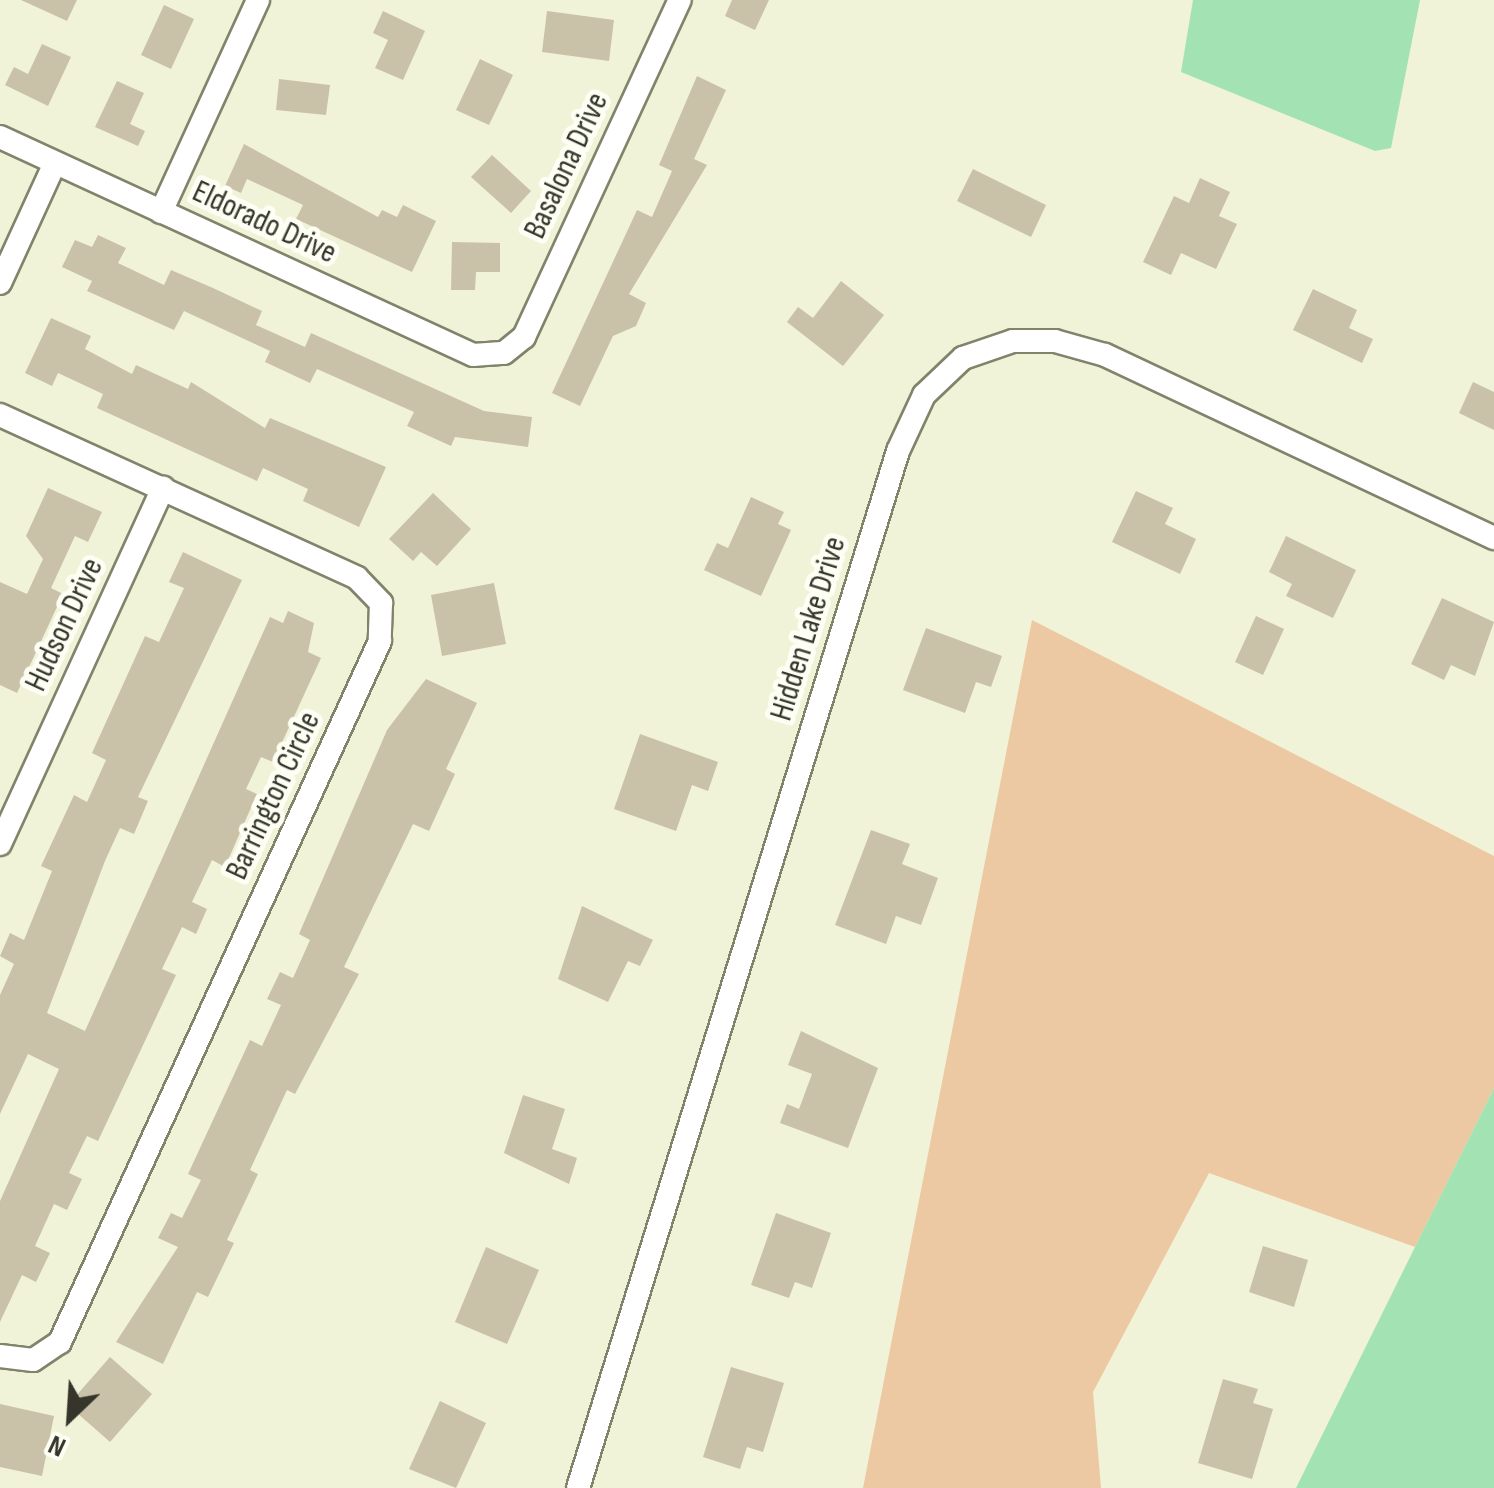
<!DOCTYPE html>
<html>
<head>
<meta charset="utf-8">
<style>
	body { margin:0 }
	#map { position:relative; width:1494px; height:1488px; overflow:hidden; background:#f1f3d8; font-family:"Sofia Sans Condensed",sans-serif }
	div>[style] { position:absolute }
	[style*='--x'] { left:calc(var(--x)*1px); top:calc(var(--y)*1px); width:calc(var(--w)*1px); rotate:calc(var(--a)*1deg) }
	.green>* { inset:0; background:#ecc9a2 }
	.water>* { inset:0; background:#a3e2b3 }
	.building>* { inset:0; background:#cac1a9 }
	.roads { filter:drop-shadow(2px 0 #81836b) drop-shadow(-2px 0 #81836b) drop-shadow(0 2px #81836b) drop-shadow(0 -2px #81836b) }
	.minor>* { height:22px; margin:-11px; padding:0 11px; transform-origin:11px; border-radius:11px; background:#fff }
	span { translate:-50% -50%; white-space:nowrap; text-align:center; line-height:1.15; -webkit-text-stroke:10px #fefff4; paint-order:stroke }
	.street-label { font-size:32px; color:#35352b }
	.north { position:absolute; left:20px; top:1368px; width:100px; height:100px; -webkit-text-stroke:8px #fefff4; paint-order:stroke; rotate:205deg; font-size:28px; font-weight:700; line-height:40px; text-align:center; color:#35352b }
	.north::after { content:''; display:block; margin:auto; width:35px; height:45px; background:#35352b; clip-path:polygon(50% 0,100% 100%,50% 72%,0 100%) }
</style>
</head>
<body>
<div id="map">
	<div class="green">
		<div style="clip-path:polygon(1032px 620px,1494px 856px,1494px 1088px,1415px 1247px,1209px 1173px,1093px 1392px,1101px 1488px,863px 1488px)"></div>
	</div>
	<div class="water">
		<div style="clip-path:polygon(1193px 0,1420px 0,1391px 148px,1375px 151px,1181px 72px)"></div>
		<div style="clip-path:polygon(1494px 1088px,1494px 1488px,1296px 1488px,1415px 1247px)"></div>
	</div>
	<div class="building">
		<div style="clip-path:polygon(21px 0,77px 0,67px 21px)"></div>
		<div style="clip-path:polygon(732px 0,769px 0,755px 30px,725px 16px)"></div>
		<div style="clip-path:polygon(164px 5px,194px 19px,171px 69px,141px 55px)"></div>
		<div style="clip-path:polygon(383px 11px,425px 31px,403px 80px,375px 68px,388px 40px,373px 33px)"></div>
		<div style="clip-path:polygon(547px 11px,614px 20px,609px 61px,542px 52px)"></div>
		<div style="clip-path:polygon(42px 44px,71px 57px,48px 106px,5px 85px,14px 67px,28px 74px)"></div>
		<div style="clip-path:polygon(480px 59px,513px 75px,489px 125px,456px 110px)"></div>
		<div style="clip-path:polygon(697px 76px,726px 90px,694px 159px,707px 165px,629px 294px,646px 303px,636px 326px,613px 336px,580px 406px,552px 393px,637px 210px,652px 217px,672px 171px,659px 165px)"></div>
		<div style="clip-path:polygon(279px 79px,330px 85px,326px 115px,276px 110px)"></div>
		<div style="clip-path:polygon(117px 81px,144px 93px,130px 124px,145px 131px,138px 146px,95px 127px)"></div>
		<div style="clip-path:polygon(244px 144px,378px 217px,382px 210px,397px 217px,403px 205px,436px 221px,412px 272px,296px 219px,303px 205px,247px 179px,241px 193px,225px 186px)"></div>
		<div style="clip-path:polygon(492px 155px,531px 191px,511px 213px,471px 177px)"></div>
		<div style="clip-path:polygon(973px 169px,1046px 205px,1031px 237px,957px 201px)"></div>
		<div style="clip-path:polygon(1200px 178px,1230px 192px,1219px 216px,1237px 224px,1216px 269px,1181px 253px,1171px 275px,1143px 262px,1174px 196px,1189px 203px)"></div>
		<div style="clip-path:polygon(98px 235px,126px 248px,118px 263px,164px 285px,171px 270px,213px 288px,262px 311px,256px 325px,305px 347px,311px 333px,484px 411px,532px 417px,528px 447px,455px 437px,451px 446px,407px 426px,414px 412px,317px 369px,310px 383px,265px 362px,270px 351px,184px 311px,174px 330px,87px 291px,92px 281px,62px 267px,75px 240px,92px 247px)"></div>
		<div style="clip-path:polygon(452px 242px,500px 243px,500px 272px,476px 272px,475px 290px,451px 290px)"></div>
		<div style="clip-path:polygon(841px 281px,884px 315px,843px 366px,787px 322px,798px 307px,813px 318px)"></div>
		<div style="clip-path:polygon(1313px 289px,1357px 310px,1349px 328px,1373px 339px,1362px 363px,1293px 330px)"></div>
		<div style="clip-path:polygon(51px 318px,91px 336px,85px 349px,132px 374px,136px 365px,188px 389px,191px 382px,265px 428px,270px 418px,386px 467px,359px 527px,303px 501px,308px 489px,263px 468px,257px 481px,97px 408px,103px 394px,58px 373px,52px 386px,25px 373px)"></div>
		<div style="clip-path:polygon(1473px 382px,1494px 392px,1494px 430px,1459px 413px)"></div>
		<div style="clip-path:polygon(48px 488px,102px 512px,88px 542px,75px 536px,51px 588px,63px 594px,17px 693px,0 685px,0 582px,27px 594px,43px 559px,26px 536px)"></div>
		<div style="clip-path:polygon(1136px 491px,1173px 508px,1165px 524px,1196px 539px,1180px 574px,1112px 542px)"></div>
		<div style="clip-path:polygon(433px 493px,471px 529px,437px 566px,421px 552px,413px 561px,389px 539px)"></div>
		<div style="clip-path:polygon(751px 497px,784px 512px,778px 524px,791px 530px,761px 596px,704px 570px,717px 543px,728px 548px)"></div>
		<div style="clip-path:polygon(1286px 536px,1356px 570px,1333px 618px,1286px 596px,1292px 584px,1269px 572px)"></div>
		<div style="clip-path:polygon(183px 552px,242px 580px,138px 797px,148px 801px,134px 834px,120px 828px,105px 861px,47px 1013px,85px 1031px,270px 617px,283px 623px,288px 611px,314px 623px,308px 652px,321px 658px,273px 762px,261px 757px,246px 789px,257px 794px,225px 867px,212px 860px,192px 902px,207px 909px,196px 934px,182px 927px,162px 969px,176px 975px,98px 1141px,87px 1136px,69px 1173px,82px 1179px,67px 1210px,54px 1204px,35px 1246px,50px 1253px,36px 1282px,22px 1275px,0 1322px,0 1201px,59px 1069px,28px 1054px,0 1114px,0 995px,14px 964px,0 956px,10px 933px,24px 940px,52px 871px,41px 866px,74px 795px,87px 802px,106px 760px,92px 753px,145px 636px,159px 642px,184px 588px,169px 582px)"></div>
		<div style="clip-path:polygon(494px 583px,506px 644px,442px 656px,431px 595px)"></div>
		<div style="clip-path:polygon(1442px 598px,1494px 622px,1475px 676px,1451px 665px,1444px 680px,1411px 664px)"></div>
		<div style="clip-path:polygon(1256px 616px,1284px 629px,1263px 675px,1235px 662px)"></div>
		<div style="clip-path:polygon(926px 628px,1002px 656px,991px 687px,976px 682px,965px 713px,903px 690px)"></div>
		<div style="clip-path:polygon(426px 679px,477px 703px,446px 769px,455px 774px,429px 831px,413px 824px,344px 967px,359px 974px,295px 1094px,287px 1090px,250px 1170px,258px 1174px,227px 1240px,234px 1243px,208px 1297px,197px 1292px,163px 1364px,116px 1342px,178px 1247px,158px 1238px,171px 1213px,182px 1218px,201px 1180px,188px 1174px,250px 1040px,262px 1046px,281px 1005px,267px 999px,280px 972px,293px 978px,310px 940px,299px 934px,387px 730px)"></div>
		<div style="clip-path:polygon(640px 734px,718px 762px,708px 791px,692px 785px,676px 831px,614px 809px)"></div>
		<div style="clip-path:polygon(871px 830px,910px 844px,902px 864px,938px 878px,921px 925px,896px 916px,886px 944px,835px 925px)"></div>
		<div style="clip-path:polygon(582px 906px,653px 940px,640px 966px,628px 961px,608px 1002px,558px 979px)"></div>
		<div style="clip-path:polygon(801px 1031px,878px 1068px,848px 1148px,780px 1123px,787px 1104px,799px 1109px,812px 1074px,788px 1065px)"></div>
		<div style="clip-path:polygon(523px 1095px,565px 1109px,552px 1149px,577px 1158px,569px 1184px,504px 1153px)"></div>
		<div style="clip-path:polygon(776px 1213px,831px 1233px,812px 1288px,795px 1282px,789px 1298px,751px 1285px)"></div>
		<div style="clip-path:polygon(1263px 1246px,1308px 1260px,1294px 1307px,1249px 1292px)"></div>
		<div style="clip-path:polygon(486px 1247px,539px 1270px,507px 1344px,455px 1322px)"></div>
		<div style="clip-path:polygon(110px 1357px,152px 1394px,110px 1442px,68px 1405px)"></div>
		<div style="clip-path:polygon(731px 1367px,784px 1383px,763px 1452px,747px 1447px,740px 1469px,703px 1457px)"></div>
		<div style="clip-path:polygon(1223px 1379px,1258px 1389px,1253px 1403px,1273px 1409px,1252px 1479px,1198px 1463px)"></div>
		<div style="clip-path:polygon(440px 1401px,486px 1423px,456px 1488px,409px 1469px)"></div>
		<div style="clip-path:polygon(0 1404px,54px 1416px,42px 1476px,0 1467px)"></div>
	</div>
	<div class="roads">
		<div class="minor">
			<div style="--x:0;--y:137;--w:521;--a:24.74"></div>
			<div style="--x:473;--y:355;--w:31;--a:-4"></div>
			<div style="--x:504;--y:353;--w:26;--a:-39"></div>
			<div style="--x:524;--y:337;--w:371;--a:-65.2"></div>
			<div style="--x:161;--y:212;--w:233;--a:-65.4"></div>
			<div style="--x:0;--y:283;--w:132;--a:-65.4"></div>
			<div style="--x:0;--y:415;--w:392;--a:24.5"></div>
			<div style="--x:357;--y:578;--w:35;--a:46"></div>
			<div style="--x:381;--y:603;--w:38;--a:92"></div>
			<div style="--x:380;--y:641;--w:771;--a:114.54"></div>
			<div style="--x:60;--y:1342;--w:32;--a:146"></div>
			<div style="--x:33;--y:1360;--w:33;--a:-173"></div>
			<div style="--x:0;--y:844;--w:392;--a:-65.4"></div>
			<div style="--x:578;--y:1488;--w:1085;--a:-72.85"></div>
			<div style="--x:898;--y:451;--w:62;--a:-65.1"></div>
			<div style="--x:924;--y:395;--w:54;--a:-43.5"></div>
			<div style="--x:963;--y:358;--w:53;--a:-18.8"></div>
			<div style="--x:1013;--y:341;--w:42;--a:0"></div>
			<div style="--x:1055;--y:341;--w:52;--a:15.6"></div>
			<div style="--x:1105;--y:355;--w:430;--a:25.2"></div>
		</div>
	</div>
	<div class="street-label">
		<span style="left:567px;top:166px;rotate:-65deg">Basalona Drive</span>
		<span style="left:264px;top:223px;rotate:25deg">Eldorado Drive</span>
		<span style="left:65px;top:625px;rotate:-65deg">Hudson Drive</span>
		<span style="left:809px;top:629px;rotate:-73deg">Hidden Lake Drive</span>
		<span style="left:274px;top:796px;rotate:-65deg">Barrington Circle</span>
	</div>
	<div class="north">N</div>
</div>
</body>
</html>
